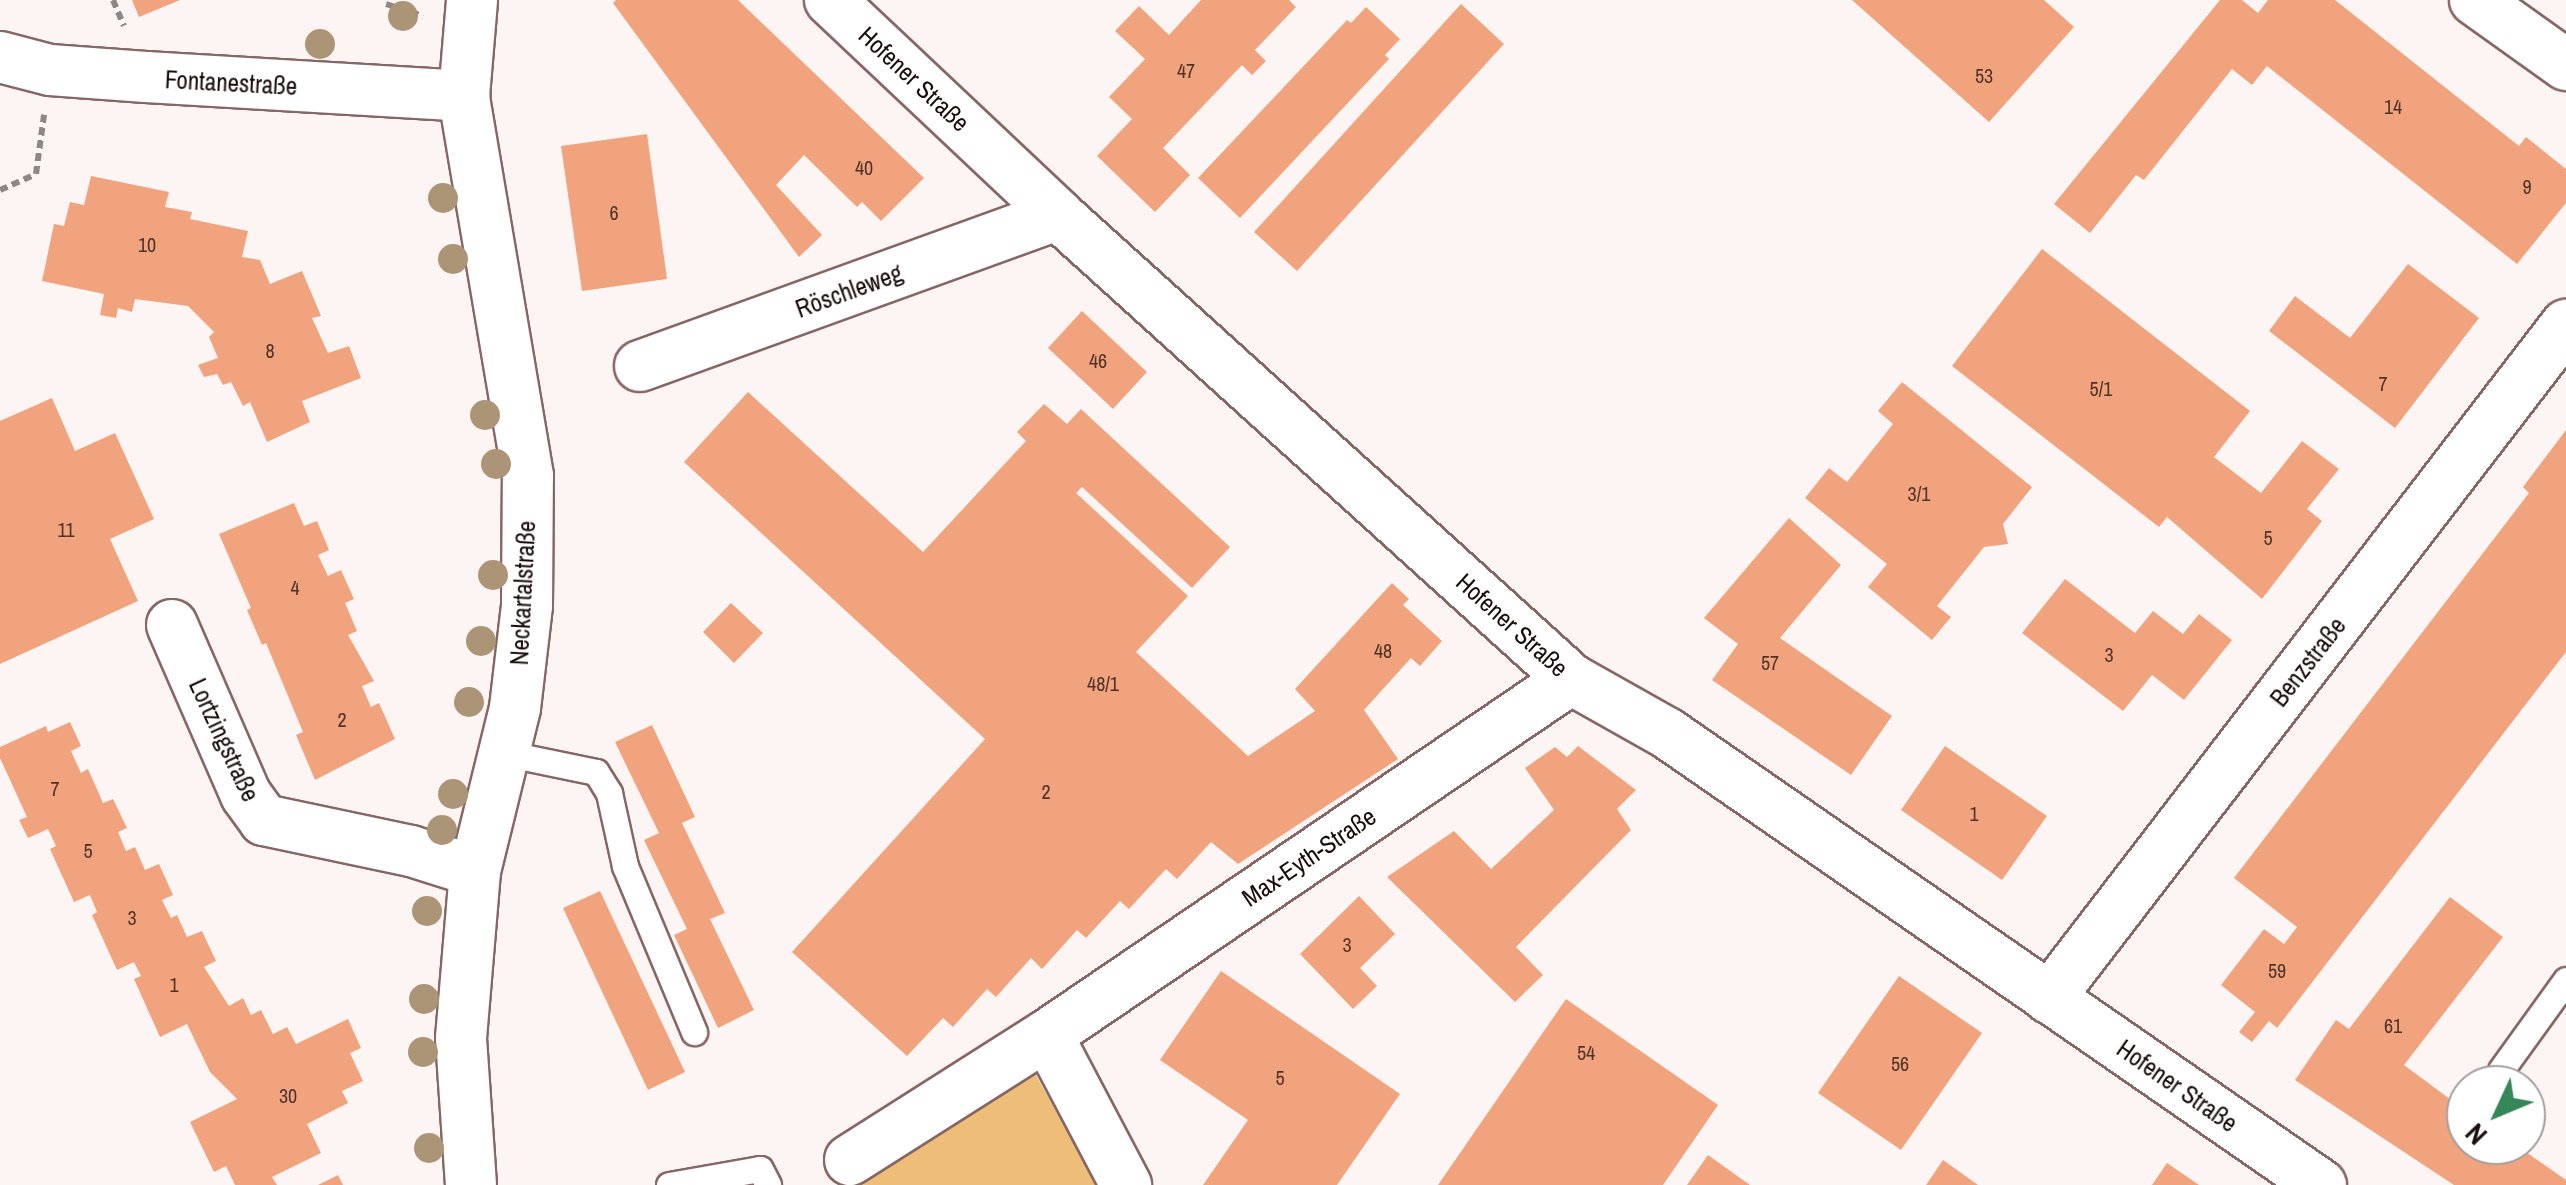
<!DOCTYPE html>
<html>
<head>
<meta charset="utf-8">
<style>
	body { margin:0 }
	#map { position:relative; width:2566px; height:1185px; overflow:hidden; background:#fdf5f4; font-family:"Archivo Narrow",sans-serif }
	div>[style] { position:absolute }
	[style*='--x'] { left:calc(var(--x)*1px); top:calc(var(--y)*1px); width:calc(var(--w)*1px); rotate:calc(var(--a)*1deg) }
	.green>* { inset:0; background:#eebd78 }
	.building>* { inset:0; background:#f0a37c }
	.path>* { height:6px; margin-top:-3px; transform-origin:0; background:repeating-linear-gradient(90deg,#908686 0 8px,transparent 0 13px) }
	.roads { filter:drop-shadow(2px 0 #876766) drop-shadow(-2px 0 #876766) drop-shadow(0 2px #876766) drop-shadow(0 -2px #876766) }
	.service>* { height:25px; margin:-12.5px; padding:0 12.5px; transform-origin:12.5px; border-radius:12.5px; background:#fff }
	.minor>* { height:50px; margin:-25px; padding:0 25px; transform-origin:25px; border-radius:25px; background:#fff }
	.trees>* { width:30px; height:30px; margin:-15px; border-radius:50%; background:#ab9576 }
	span { translate:-50% -50%; white-space:nowrap; text-align:center; line-height:1.15; -webkit-text-stroke:10px #fff; paint-order:stroke }
	.number-label { font-size:20px; color:#4f3229 }
	.number-label span { -webkit-text-stroke-width:0 }
	.street-label { font-size:25px; color:#190d0d }
	.north { position:absolute; left:2446px; top:1065px; width:100px; height:100px; box-sizing:border-box; background:#fff; border:2px solid #a39e9e; border-radius:50%; rotate:226deg; font-size:28px; font-weight:700; line-height:40px; text-align:center; color:#190d0d }
	.north::after { content:''; display:block; margin:auto; width:35px; height:45px; background:#368758; clip-path:polygon(50% 0,100% 100%,50% 72%,0 100%) }
</style>
</head>
<body>
<div id="map">
	<div class="green">
		<div style="clip-path:polygon(1032px 1068px,1097px 1185px,858px 1185px)"></div>
	</div>
	<div class="building">
		<div style="clip-path:polygon(132px 0,180px 0,139px 17px)"></div>
		<div style="clip-path:polygon(616px 0,738px 0,924px 178px,881px 221px,862px 202px,857px 207px,804px 155px,776px 185px,822px 235px,799px 257px,613px 3px)"></div>
		<div style="clip-path:polygon(1201px 0,1289px 0,1296px 7px,1255px 50px,1266px 61px,1252px 75px,1242px 65px,1163px 148px,1190px 175px,1155px 212px,1097px 156px,1132px 119px,1109px 97px,1145px 59px,1115px 31px,1139px 6px,1169px 35px)"></div>
		<div style="clip-path:polygon(1852px 0,2044px 0,2074px 27px,1989px 122px)"></div>
		<div style="clip-path:polygon(2220px 0,2242px 0,2258px 13px,2268px 0,2335px 0,2519px 146px,2526px 137px,2566px 169px,2566px 203px,2517px 264px,2267px 66px,2252px 85px,2232px 69px,2144px 180px,2136px 175px,2090px 233px,2054px 204px)"></div>
		<div style="clip-path:polygon(1461px 4px,1504px 44px,1297px 271px,1254px 232px)"></div>
		<div style="clip-path:polygon(1366px 7px,1400px 39px,1385px 55px,1389px 59px,1240px 218px,1198px 178px,1347px 20px,1351px 23px)"></div>
		<div style="clip-path:polygon(647px 134px,667px 279px,582px 291px,561px 146px)"></div>
		<div style="clip-path:polygon(91px 176px,169px 192px,165px 207px,192px 212px,190px 219px,248px 231px,242px 257px,260px 260px,270px 284px,302px 271px,321px 316px,312px 318px,328px 353px,349px 346px,361px 378px,302px 401px,310px 422px,267px 442px,250px 402px,243px 406px,231px 382px,223px 385px,217px 374px,204px 377px,198px 365px,218px 358px,209px 337px,214px 332px,188px 306px,135px 299px,132px 312px,118px 308px,116px 318px,100px 315px,104px 294px,42px 281px,54px 224px,64px 226px,70px 202px,84px 205px)"></div>
		<div style="clip-path:polygon(2042px 249px,2250px 411px,2214px 457px,2261px 493px,2302px 441px,2339px 469px,2307px 509px,2322px 521px,2262px 599px,2167px 517px,2159px 527px,1952px 366px)"></div>
		<div style="clip-path:polygon(2408px 264px,2479px 318px,2395px 428px,2269px 331px,2295px 296px,2350px 338px)"></div>
		<div style="clip-path:polygon(1082px 311px,1147px 372px,1113px 409px,1048px 348px)"></div>
		<div style="clip-path:polygon(1902px 382px,2032px 487px,2003px 524px,2008px 544px,1984px 547px,1937px 606px,1951px 617px,1932px 640px,1868px 587px,1887px 564px,1805px 498px,1829px 468px,1847px 482px,1893px 424px,1878px 411px)"></div>
		<div style="clip-path:polygon(748px 392px,923px 552px,1026px 441px,1017px 432px,1044px 404px,1067px 424px,1081px 409px,1230px 547px,1192px 588px,1082px 487px,1076px 493px,1188px 596px,1136px 652px,1248px 756px,1315px 711px,1295px 689px,1392px 583px,1409px 599px,1403px 605px,1442px 641px,1420px 666px,1411px 658px,1364px 710px,1398px 759px,1238px 864px,1211px 842px,1177px 879px,1166px 869px,1129px 909px,1120px 901px,1086px 938px,1077px 930px,1042px 969px,1031px 958px,996px 997px,987px 989px,953px 1027px,943px 1018px,907px 1056px,792px 952px,985px 739px,684px 462px)"></div>
		<div style="clip-path:polygon(52px 398px,75px 451px,115px 433px,154px 519px,110px 539px,138px 601px,0 664px,0 421px)"></div>
		<div style="clip-path:polygon(2566px 430px,2566px 652px,2277px 1028px,2269px 1021px,2252px 1042px,2239px 1032px,2255px 1012px,2221px 985px,2264px 929px,2284px 944px,2297px 927px,2234px 878px,2529px 493px,2523px 487px)"></div>
		<div style="clip-path:polygon(294px 503px,304px 526px,317px 521px,329px 550px,318px 555px,328px 576px,341px 570px,354px 599px,345px 603px,357px 631px,348px 635px,374px 681px,362px 686px,371px 707px,379px 703px,395px 739px,315px 780px,296px 735px,303px 732px,266px 643px,262px 645px,247px 610px,251px 608px,219px 534px)"></div>
		<div style="clip-path:polygon(1789px 518px,1841px 565px,1780px 638px,1892px 716px,1851px 775px,1712px 680px,1738px 644px,1704px 618px)"></div>
		<div style="clip-path:polygon(2065px 579px,2135px 633px,2153px 611px,2183px 634px,2199px 614px,2232px 640px,2184px 700px,2152px 675px,2123px 711px,2022px 633px)"></div>
		<div style="clip-path:polygon(731px 603px,763px 633px,734px 663px,703px 632px)"></div>
		<div style="clip-path:polygon(70px 722px,81px 746px,71px 751px,81px 773px,88px 769px,103px 803px,113px 799px,127px 828px,118px 832px,126px 851px,135px 847px,145px 870px,159px 864px,173px 895px,162px 900px,171px 918px,177px 915px,187px 937px,202px 931px,216px 961px,204px 967px,229px 1006px,243px 998px,251px 1015px,261px 1010px,273px 1034px,287px 1027px,296px 1044px,348px 1019px,361px 1048px,350px 1053px,363px 1081px,342px 1091px,348px 1103px,307px 1124px,321px 1153px,272px 1177px,277px 1185px,235px 1185px,226px 1166px,214px 1172px,190px 1122px,237px 1099px,210px 1072px,187px 1024px,160px 1037px,134px 979px,141px 976px,134px 962px,117px 970px,92px 915px,97px 912px,90px 895px,74px 902px,50px 849px,56px 846px,48px 829px,28px 838px,19px 820px,27px 817px,0 758px,0 747px,46px 726px,48px 732px)"></div>
		<div style="clip-path:polygon(652px 725px,695px 817px,682px 823px,725px 913px,710px 919px,754px 1010px,718px 1028px,674px 935px,687px 929px,644px 840px,659px 833px,615px 742px)"></div>
		<div style="clip-path:polygon(1578px 746px,1636px 790px,1617px 809px,1631px 830px,1516px 947px,1543px 975px,1515px 1002px,1387px 877px,1454px 831px,1491px 869px,1554px 810px,1525px 768px,1555px 747px,1567px 757px)"></div>
		<div style="clip-path:polygon(1945px 746px,2047px 816px,2002px 880px,1901px 810px)"></div>
		<div style="clip-path:polygon(600px 891px,685px 1072px,648px 1090px,563px 908px)"></div>
		<div style="clip-path:polygon(1359px 896px,1395px 934px,1360px 968px,1377px 986px,1353px 1009px,1300px 954px)"></div>
		<div style="clip-path:polygon(2450px 897px,2503px 937px,2404px 1065px,2466px 1111px,2466px 1145px,2516px 1145px,2566px 1180px,2566px 1185px,2454px 1185px,2295px 1080px,2336px 1020px,2349px 1029px)"></div>
		<div style="clip-path:polygon(1221px 971px,1400px 1094px,1337px 1185px,1203px 1185px,1248px 1120px,1160px 1060px)"></div>
		<div style="clip-path:polygon(1899px 976px,1982px 1033px,1901px 1150px,1818px 1093px)"></div>
		<div style="clip-path:polygon(1566px 999px,1718px 1105px,1663px 1185px,1438px 1185px)"></div>
		<div style="clip-path:polygon(1708px 1155px,1750px 1185px,1687px 1185px)"></div>
		<div style="clip-path:polygon(1943px 1160px,1978px 1185px,1926px 1185px)"></div>
		<div style="clip-path:polygon(2167px 1163px,2199px 1185px,2152px 1185px)"></div>
		<div style="clip-path:polygon(338px 1175px,343px 1185px,318px 1185px)"></div>
	</div>
	<div class="path">
		<div style="--x:113;--y:0;--w:28;--a:67"></div>
		<div style="--x:386;--y:4;--w:39;--a:18"></div>
		<div style="--x:0;--y:190;--w:39;--a:-24"></div>
		<div style="--x:36;--y:174;--w:60;--a:-82.3"></div>
	</div>
	<div class="roads">
		<div class="service">
			<div style="--x:504;--y:753;--w:94;--a:11.7"></div>
			<div style="--x:596;--y:772;--w:25;--a:58"></div>
			<div style="--x:609;--y:793;--w:75;--a:77.6"></div>
			<div style="--x:625;--y:866;--w:180;--a:67.4"></div>
			<div style="--x:2501;--y:1070;--w:111;--a:-54.2"></div>
			<div style="--x:669;--y:1185;--w:92;--a:-10"></div>
			<div style="--x:760;--y:1169;--w:18;--a:63"></div>
		</div>
		<div class="minor">
			<div style="--x:830;--y:0;--w:313;--a:43.3"></div>
			<div style="--x:1058;--y:215;--w:692;--a:42.13"></div>
			<div style="--x:1571;--y:679;--w:110;--a:29.4"></div>
			<div style="--x:1667;--y:733;--w:795;--a:34.65"></div>
			<div style="--x:2475;--y:0;--w:112;--a:35.5"></div>
			<div style="--x:0;--y:57;--w:52;--a:14.6"></div>
			<div style="--x:50;--y:70;--w:96;--a:4.2"></div>
			<div style="--x:146;--y:77;--w:319;--a:3.4"></div>
			<div style="--x:640;--y:366;--w:444;--a:-19.9"></div>
			<div style="--x:172;--y:625;--w:185;--a:66.5"></div>
			<div style="--x:246;--y:795;--w:31;--a:54"></div>
			<div style="--x:264;--y:820;--w:150;--a:11.9"></div>
			<div style="--x:411;--y:851;--w:67;--a:17.4"></div>
			<div style="--x:2049;--y:998;--w:849;--a:-52.47"></div>
			<div style="--x:1047;--y:1035;--w:170;--a:62.2"></div>
			<div style="--x:850;--y:1160;--w:233;--a:-32.4"></div>
			<div style="--x:1047;--y:1035;--w:633;--a:-34.19"></div>
			<div style="--x:471;--y:1185;--w:147;--a:-93.9"></div>
			<div style="--x:461;--y:1038;--w:168;--a:-85.2"></div>
			<div style="--x:475;--y:871;--w:168;--a:-76.2"></div>
			<div style="--x:515;--y:708;--w:103;--a:-83.3"></div>
			<div style="--x:527;--y:606;--w:130;--a:-89.6"></div>
			<div style="--x:528;--y:476;--w:385;--a:-99.6"></div>
			<div style="--x:464;--y:96;--w:96;--a:-85.2"></div>
		</div>
	</div>
	<div class="trees">
		<div style="left:403px;top:16px"></div>
		<div style="left:320px;top:44px"></div>
		<div style="left:443px;top:198px"></div>
		<div style="left:453px;top:259px"></div>
		<div style="left:485px;top:415px"></div>
		<div style="left:496px;top:464px"></div>
		<div style="left:493px;top:575px"></div>
		<div style="left:481px;top:641px"></div>
		<div style="left:469px;top:702px"></div>
		<div style="left:453px;top:794px"></div>
		<div style="left:442px;top:830px"></div>
		<div style="left:427px;top:911px"></div>
		<div style="left:424px;top:999px"></div>
		<div style="left:423px;top:1052px"></div>
		<div style="left:429px;top:1148px"></div>
	</div>
	<div class="number-label">
		<span style="left:1186px;top:70px">47</span>
		<span style="left:1984px;top:75px">53</span>
		<span style="left:2393px;top:106px">14</span>
		<span style="left:864px;top:167px">40</span>
		<span style="left:2527px;top:186px">9</span>
		<span style="left:614px;top:212px">6</span>
		<span style="left:147px;top:244px">10</span>
		<span style="left:270px;top:350px">8</span>
		<span style="left:1098px;top:360px">46</span>
		<span style="left:2383px;top:383px">7</span>
		<span style="left:2101px;top:388px">5/1</span>
		<span style="left:1919px;top:493px">3/1</span>
		<span style="left:66px;top:529px">11</span>
		<span style="left:2268px;top:537px">5</span>
		<span style="left:295px;top:587px">4</span>
		<span style="left:1383px;top:650px">48</span>
		<span style="left:2109px;top:654px">3</span>
		<span style="left:1770px;top:662px">57</span>
		<span style="left:1103px;top:683px">48/1</span>
		<span style="left:342px;top:719px">2</span>
		<span style="left:55px;top:788px">7</span>
		<span style="left:1046px;top:791px">2</span>
		<span style="left:1974px;top:813px">1</span>
		<span style="left:88px;top:850px">5</span>
		<span style="left:132px;top:917px">3</span>
		<span style="left:1347px;top:944px">3</span>
		<span style="left:2277px;top:970px">59</span>
		<span style="left:174px;top:984px">1</span>
		<span style="left:2393px;top:1025px">61</span>
		<span style="left:1586px;top:1052px">54</span>
		<span style="left:1900px;top:1063px">56</span>
		<span style="left:1280px;top:1077px">5</span>
		<span style="left:288px;top:1095px">30</span>
	</div>
	<div class="street-label">
		<span style="left:914px;top:79px;rotate:43deg">Hofener Straße</span>
		<span style="left:231px;top:83px;rotate:3deg">Fontanestraße</span>
		<span style="left:849px;top:291px;rotate:-20deg">Röschleweg</span>
		<span style="left:523px;top:593px;rotate:-87deg">Neckartalstraße</span>
		<span style="left:1512px;top:625px;rotate:42deg">Hofener Straße</span>
		<span style="left:2308px;top:662px;rotate:-52deg">Benzstraße</span>
		<span style="left:224px;top:740px;rotate:65deg">Lortzingstraße</span>
		<span style="left:1309px;top:857px;rotate:-34deg">Max-Eyth-Straße</span>
		<span style="left:2177px;top:1086px;rotate:35deg">Hofener Straße</span>
	</div>
	<div class="north">N</div>
</div>
</body>
</html>
